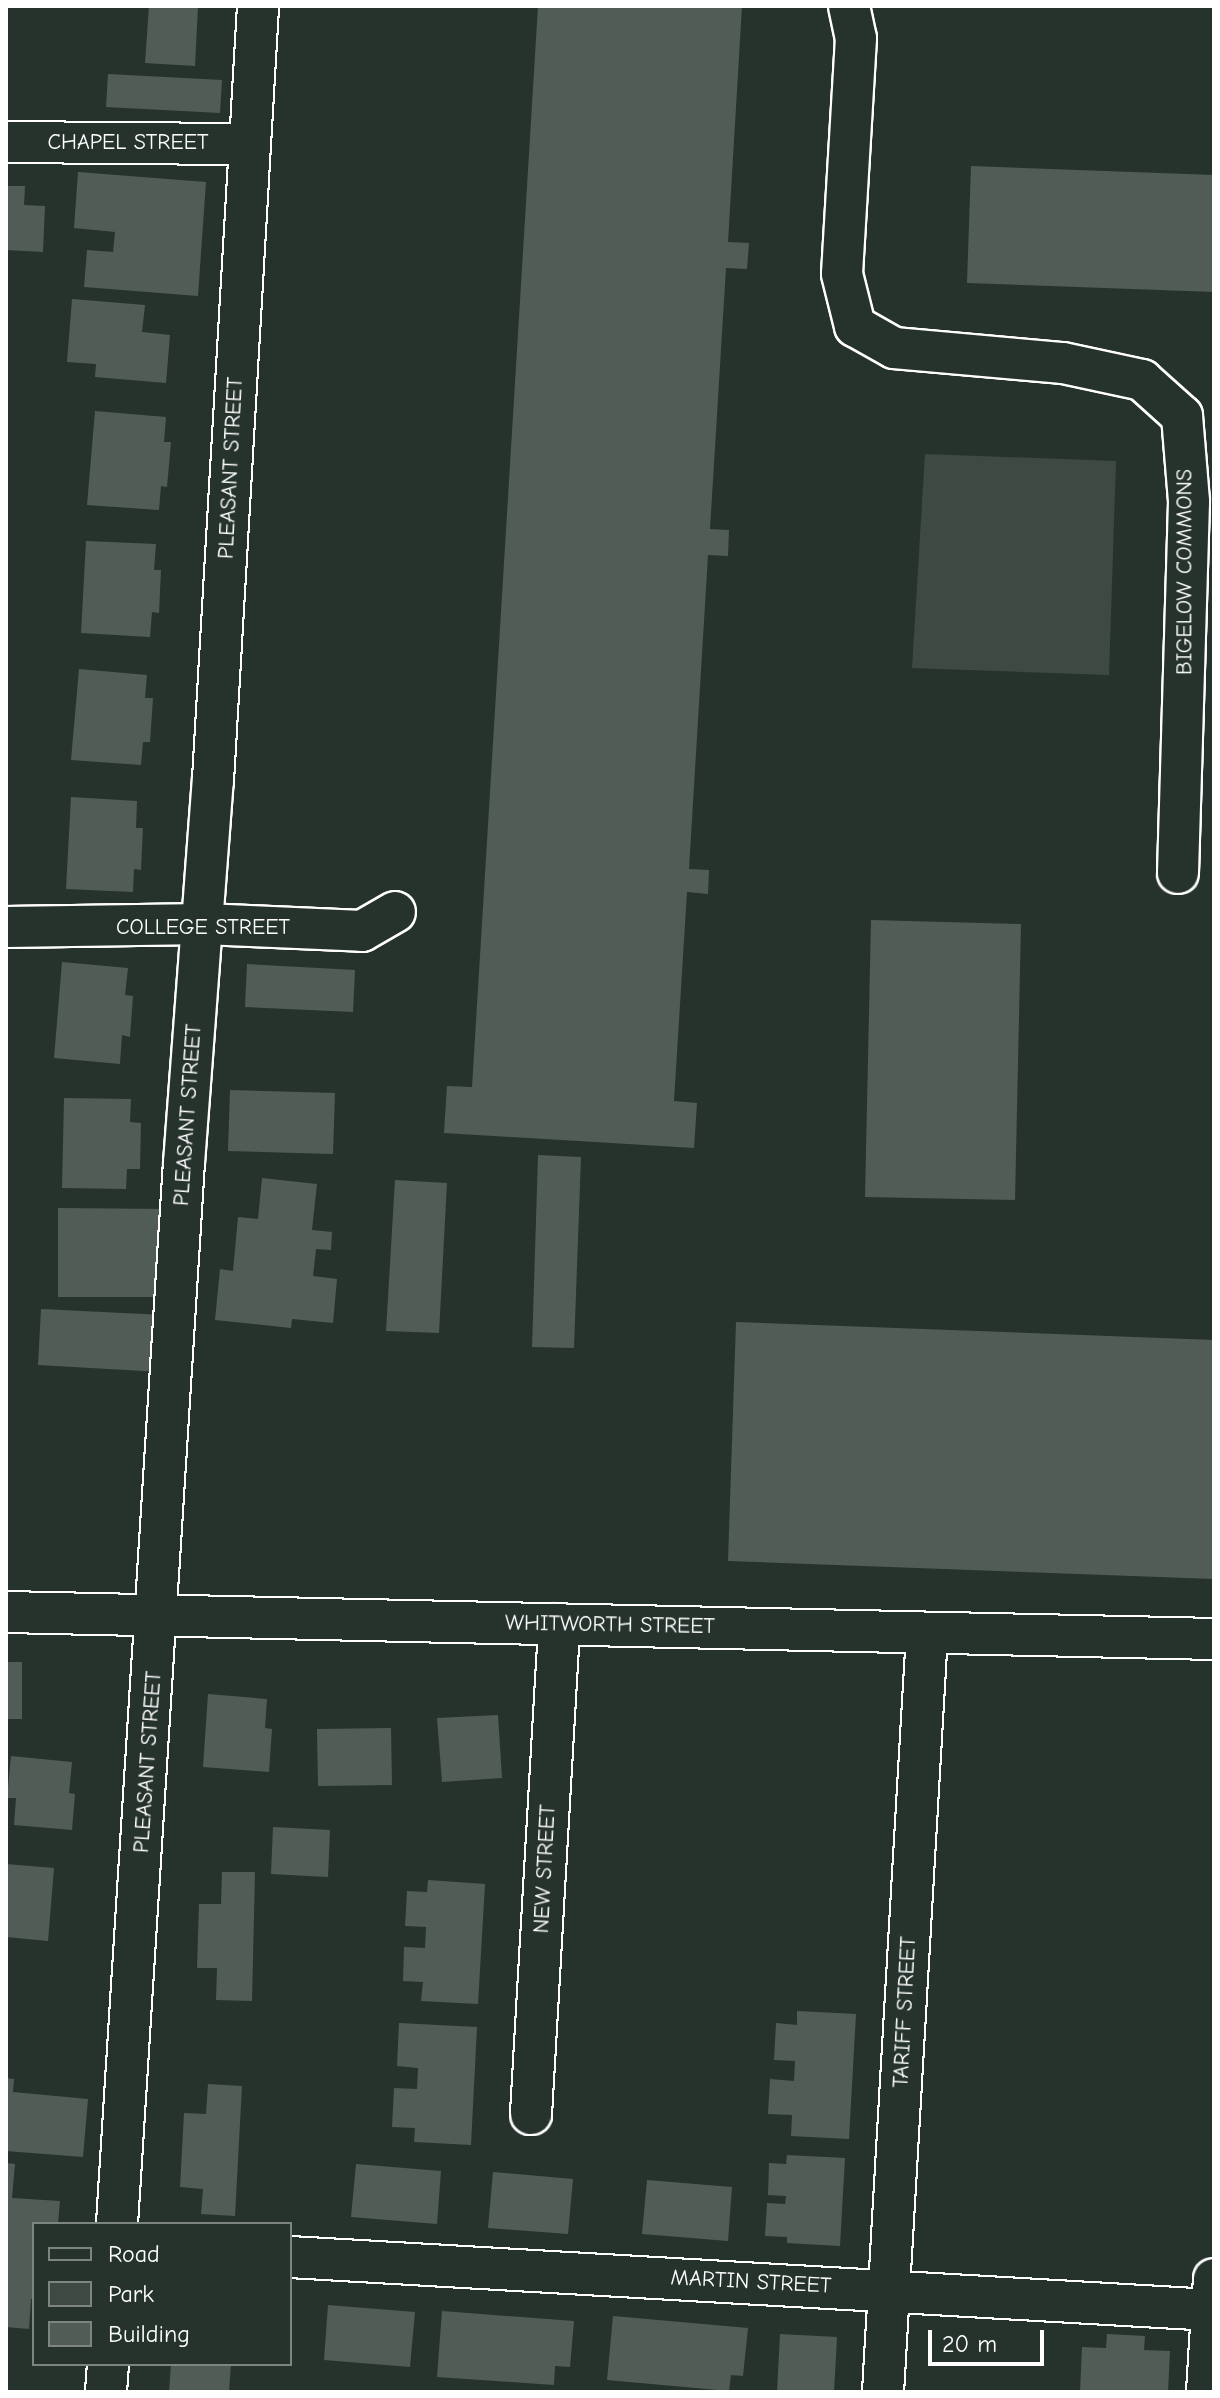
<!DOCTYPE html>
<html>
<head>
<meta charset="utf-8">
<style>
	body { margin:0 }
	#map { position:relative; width:1220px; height:2398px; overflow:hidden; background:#26332d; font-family:"Comic Neue",sans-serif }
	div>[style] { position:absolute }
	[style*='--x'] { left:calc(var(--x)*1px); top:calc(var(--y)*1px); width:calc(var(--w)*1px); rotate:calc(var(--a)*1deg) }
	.green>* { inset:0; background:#3e4944 }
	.building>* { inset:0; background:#515c57 }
	.roads { filter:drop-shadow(2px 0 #fff) drop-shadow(-2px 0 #fff) drop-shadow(0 2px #fff) drop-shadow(0 -2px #fff) }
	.minor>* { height:40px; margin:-20px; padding:0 20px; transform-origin:20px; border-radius:20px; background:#26332d }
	span { translate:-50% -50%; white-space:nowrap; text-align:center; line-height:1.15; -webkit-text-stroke:7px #26332d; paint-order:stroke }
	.street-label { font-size:22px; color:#fff }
	.frame { position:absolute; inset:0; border:8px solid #fff; pointer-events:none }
	.legend { position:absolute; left:32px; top:2222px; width:260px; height:144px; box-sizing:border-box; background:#26332d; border:2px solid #7d8581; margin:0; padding:10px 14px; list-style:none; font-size:24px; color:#fff }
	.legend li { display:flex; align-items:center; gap:16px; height:40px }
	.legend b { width:40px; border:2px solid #7d8581 }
	.scale { position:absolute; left:928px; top:2330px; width:116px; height:36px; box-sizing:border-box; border:4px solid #fff; border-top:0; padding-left:10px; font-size:24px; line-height:28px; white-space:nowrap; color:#fff; -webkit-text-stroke:6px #26332d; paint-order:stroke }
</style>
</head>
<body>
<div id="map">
	<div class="green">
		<div style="clip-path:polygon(925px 454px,1116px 461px,1109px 675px,912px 668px)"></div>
	</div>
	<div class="building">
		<div style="clip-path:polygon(149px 6px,198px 6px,195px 66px,145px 63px)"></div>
		<div style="clip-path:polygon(538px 6px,742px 6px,728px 242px,749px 243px,747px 269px,726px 268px,710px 529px,729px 530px,728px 556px,708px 555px,689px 869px,709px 870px,708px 894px,687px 892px,674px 1101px,697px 1103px,694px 1148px,444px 1133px,447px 1086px,472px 1087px)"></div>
		<div style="clip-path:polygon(108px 74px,222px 80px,220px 113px,106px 107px)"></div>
		<div style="clip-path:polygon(971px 166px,1214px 175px,1214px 292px,967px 283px)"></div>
		<div style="clip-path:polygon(78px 172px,206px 182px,198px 296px,84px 287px,87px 250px,113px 252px,115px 232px,74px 228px)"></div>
		<div style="clip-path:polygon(6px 186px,25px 186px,24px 205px,45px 206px,43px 252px,6px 250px)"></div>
		<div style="clip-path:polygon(72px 299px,145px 305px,142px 332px,170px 335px,166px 383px,95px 377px,96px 364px,67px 362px)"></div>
		<div style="clip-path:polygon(95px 411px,166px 417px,164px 442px,171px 442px,167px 487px,161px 486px,159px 510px,87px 505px)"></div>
		<div style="clip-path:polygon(86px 541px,156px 544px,154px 570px,161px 570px,159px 613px,152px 612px,150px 637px,81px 633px)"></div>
		<div style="clip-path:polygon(79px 669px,147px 675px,145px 698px,153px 698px,150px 742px,143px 742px,141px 765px,71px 760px)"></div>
		<div style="clip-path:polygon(71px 797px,137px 801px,136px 828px,143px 828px,141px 870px,134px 869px,133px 892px,66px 889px)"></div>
		<div style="clip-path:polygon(871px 920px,1021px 924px,1015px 1200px,865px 1197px)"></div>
		<div style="clip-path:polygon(62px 962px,128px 968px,125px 995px,133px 996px,130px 1037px,122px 1035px,120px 1064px,54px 1058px)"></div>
		<div style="clip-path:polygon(247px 964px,355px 970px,353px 1012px,245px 1007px)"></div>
		<div style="clip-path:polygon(230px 1090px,335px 1093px,333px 1154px,228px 1151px)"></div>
		<div style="clip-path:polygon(64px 1098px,131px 1099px,130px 1122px,141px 1123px,140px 1169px,127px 1169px,126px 1189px,62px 1188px)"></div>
		<div style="clip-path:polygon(538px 1155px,581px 1157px,574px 1348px,532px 1347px)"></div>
		<div style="clip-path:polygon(262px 1178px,317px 1184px,312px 1230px,332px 1232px,331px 1250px,316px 1249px,313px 1276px,337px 1279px,333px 1323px,292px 1319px,291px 1328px,215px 1320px,220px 1269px,233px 1271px,238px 1217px,258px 1219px)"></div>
		<div style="clip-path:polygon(395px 1180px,447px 1183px,439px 1333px,386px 1331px)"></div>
		<div style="clip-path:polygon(58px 1208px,170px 1209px,170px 1297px,58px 1297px)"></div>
		<div style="clip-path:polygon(41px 1309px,164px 1315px,161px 1372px,38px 1365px)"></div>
		<div style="clip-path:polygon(736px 1322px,1214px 1340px,1214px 1579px,728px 1561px)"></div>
		<div style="clip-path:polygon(6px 1662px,22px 1662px,22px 1719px,6px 1719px)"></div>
		<div style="clip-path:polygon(208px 1694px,267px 1699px,265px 1728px,272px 1729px,269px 1772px,203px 1767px)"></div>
		<div style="clip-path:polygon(498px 1715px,502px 1778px,442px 1782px,437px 1718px)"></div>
		<div style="clip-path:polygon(391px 1728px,392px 1785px,318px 1786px,317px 1729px)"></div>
		<div style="clip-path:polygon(11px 1756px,72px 1762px,69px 1793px,75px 1794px,72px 1830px,14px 1825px,16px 1798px,7px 1798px)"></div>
		<div style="clip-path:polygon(273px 1827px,330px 1830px,328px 1877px,271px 1874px)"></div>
		<div style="clip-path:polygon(6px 1864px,54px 1868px,48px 1941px,6px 1937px)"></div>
		<div style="clip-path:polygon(222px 1872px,255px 1872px,252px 2001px,216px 2000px,217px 1968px,197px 1968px,199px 1904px,221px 1904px)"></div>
		<div style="clip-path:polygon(428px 1880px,485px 1884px,478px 2004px,421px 2001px,423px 1982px,403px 1981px,404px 1947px,425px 1948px,426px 1927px,405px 1926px,407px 1891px,427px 1892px)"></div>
		<div style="clip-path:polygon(797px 2011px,856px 2014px,849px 2139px,791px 2136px,792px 2115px,768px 2114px,770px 2079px,794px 2081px,795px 2061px,774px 2060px,776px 2023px,797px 2025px)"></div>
		<div style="clip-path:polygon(399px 2023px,477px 2027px,471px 2145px,414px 2142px,415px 2128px,392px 2127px,394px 2088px,417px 2089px,418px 2068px,397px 2066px)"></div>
		<div style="clip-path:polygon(6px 2078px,14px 2079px,13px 2092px,88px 2099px,83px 2157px,6px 2151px)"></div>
		<div style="clip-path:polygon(208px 2084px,242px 2086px,235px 2216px,201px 2214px,203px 2189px,180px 2187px,184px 2113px,206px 2114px)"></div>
		<div style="clip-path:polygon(787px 2155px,845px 2158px,840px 2246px,787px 2243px,787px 2237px,765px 2236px,767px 2203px,785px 2204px,786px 2196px,768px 2195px,769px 2163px,786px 2164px)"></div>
		<div style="clip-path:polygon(6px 2163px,15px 2164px,12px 2198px,60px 2201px,58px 2224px,34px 2224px,34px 2299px,31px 2299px,29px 2329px,6px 2327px)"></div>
		<div style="clip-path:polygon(356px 2164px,441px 2171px,437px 2224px,351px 2217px)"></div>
		<div style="clip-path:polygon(493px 2172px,573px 2179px,568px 2234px,488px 2228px)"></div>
		<div style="clip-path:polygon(647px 2180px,732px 2187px,728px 2241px,642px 2234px)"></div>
		<div style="clip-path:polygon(328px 2305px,415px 2312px,410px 2367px,324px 2360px)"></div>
		<div style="clip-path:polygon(442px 2311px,574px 2321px,570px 2367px,555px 2366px,554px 2385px,437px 2377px)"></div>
		<div style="clip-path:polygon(613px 2316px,748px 2328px,743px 2376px,731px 2375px,729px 2391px,607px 2380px)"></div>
		<div style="clip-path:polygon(780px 2334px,837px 2337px,834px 2392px,777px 2392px)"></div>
		<div style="clip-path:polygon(1107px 2334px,1145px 2336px,1144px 2350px,1170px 2351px,1168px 2392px,1080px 2392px,1082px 2347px,1106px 2348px)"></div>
		<div style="clip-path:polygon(171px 2364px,231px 2364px,229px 2392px,169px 2392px)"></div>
	</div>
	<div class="roads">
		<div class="minor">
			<div style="--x:849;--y:6;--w:33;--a:78"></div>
			<div style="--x:856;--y:38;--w:236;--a:93.4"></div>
			<div style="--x:842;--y:274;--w:54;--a:76"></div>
			<div style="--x:855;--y:326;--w:45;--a:29.4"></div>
			<div style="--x:894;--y:348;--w:170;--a:5.1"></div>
			<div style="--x:1063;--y:363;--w:81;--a:12.1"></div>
			<div style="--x:1142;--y:380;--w:54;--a:42"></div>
			<div style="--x:1182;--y:416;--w:86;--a:85.3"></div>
			<div style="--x:1189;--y:502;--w:371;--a:91.7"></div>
			<div style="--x:6;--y:142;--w:243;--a:0.5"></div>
			<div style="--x:6;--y:927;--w:198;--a:-0.9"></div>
			<div style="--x:204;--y:924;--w:158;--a:2.5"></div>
			<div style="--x:362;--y:931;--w:38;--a:-30"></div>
			<div style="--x:6;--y:1612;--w:1208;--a:1.28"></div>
			<div style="--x:531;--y:2114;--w:491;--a:-86.7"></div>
			<div style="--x:117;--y:2224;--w:1063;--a:-86.39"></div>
			<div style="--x:184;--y:1163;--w:384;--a:-85.7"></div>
			<div style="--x:213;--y:780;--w:775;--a:-86.67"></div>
			<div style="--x:290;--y:2257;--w:924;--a:3.29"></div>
			<div style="--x:106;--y:2392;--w:28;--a:-86"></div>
			<div style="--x:883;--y:2392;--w:760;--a:-86.68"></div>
			<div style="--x:1207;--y:2392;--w:113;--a:-86.5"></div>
		</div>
	</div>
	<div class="street-label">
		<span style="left:128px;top:143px">CHAPEL STREET</span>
		<span style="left:231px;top:468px;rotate:-87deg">PLEASANT STREET</span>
		<span style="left:1185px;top:572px;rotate:-90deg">BIGELOW COMMONS</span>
		<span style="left:203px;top:928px">COLLEGE STREET</span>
		<span style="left:188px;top:1115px;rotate:-86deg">PLEASANT STREET</span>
		<span style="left:610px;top:1625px;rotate:1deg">WHITWORTH STREET</span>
		<span style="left:148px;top:1762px;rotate:-86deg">PLEASANT STREET</span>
		<span style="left:545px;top:1869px;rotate:-87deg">NEW STREET</span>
		<span style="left:905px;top:2012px;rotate:-87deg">TARIFF STREET</span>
		<span style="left:751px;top:2282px;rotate:3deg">MARTIN STREET</span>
	</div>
	<div class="frame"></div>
	<ul class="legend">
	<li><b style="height:10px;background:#26332d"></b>Road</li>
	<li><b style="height:22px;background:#3e4944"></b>Park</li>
	<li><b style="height:22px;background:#515c57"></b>Building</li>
	</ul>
	<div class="scale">20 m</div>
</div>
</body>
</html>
